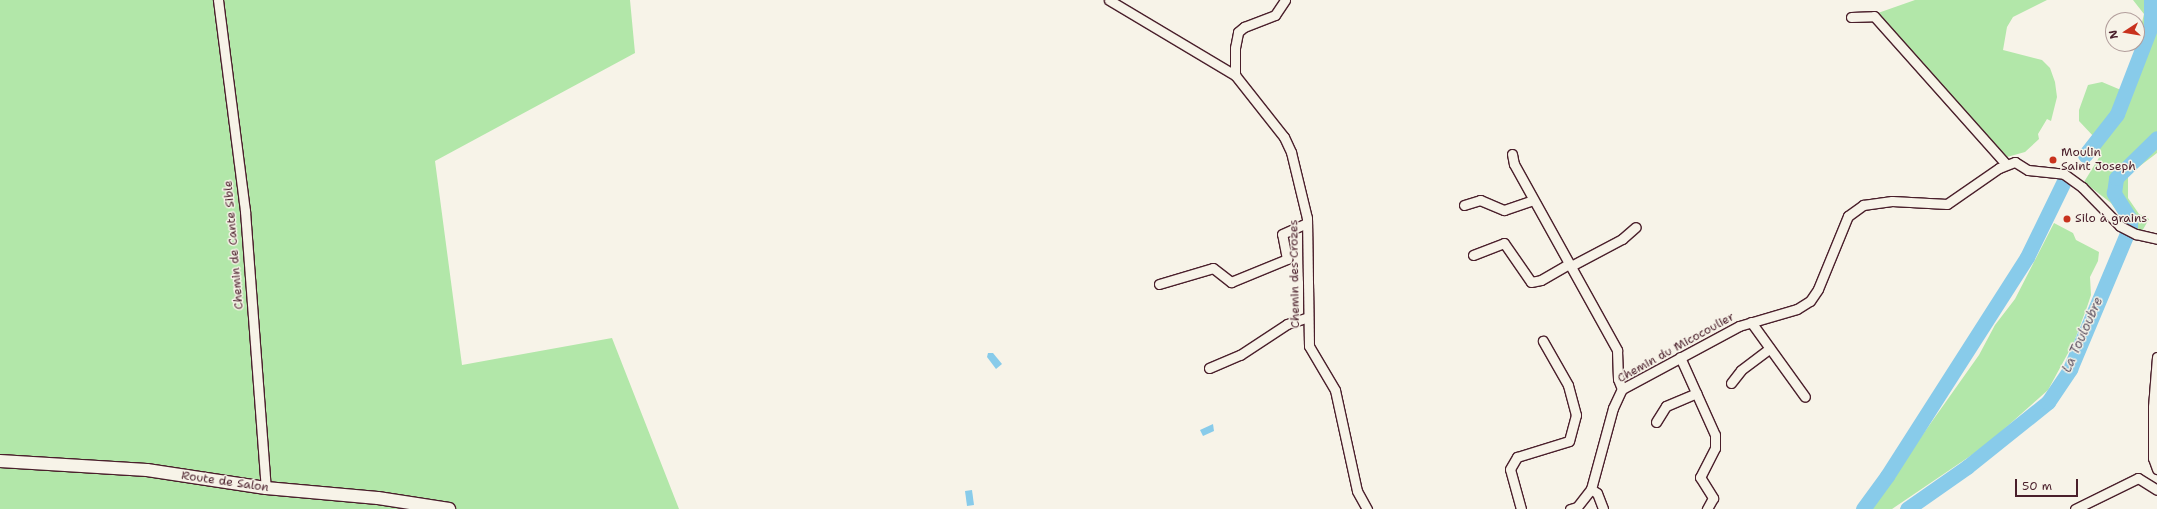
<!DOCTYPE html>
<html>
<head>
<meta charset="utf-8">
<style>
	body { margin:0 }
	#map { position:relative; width:2157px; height:509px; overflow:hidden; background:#f7f3e8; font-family:"Shantell Sans",sans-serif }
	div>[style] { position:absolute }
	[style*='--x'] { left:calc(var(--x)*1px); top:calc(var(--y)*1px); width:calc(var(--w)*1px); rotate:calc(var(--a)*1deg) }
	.green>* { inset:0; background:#b2e7a9 }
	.water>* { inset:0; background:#88cbea }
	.river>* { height:15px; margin:-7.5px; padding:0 7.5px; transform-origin:7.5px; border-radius:7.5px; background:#88cbea }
	.roads { filter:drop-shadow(1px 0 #4a1f2b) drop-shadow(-1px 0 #4a1f2b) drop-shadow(0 1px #4a1f2b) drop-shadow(0 -1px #4a1f2b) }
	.street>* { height:9px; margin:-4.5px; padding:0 4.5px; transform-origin:4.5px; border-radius:4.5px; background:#f7f3e8 }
	.secondary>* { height:12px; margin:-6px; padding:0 6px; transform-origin:6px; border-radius:6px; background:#f7f3e8 }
	.dots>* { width:11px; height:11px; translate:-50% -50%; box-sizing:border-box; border:2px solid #f7f3e8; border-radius:50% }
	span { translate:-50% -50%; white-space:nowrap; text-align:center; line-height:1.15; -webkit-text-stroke:3px #f7f3e8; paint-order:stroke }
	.poi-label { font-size:12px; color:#4a1f2b }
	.left { translate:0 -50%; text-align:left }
	.street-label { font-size:12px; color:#4a1f2b }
	.water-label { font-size:13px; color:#5d5364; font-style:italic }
	.north { position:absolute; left:2105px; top:12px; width:40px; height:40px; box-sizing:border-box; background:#f7f3e8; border:1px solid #b29e9c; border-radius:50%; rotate:258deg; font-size:11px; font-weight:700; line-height:16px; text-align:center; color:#4a1f2b }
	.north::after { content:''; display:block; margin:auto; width:14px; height:18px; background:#c8321e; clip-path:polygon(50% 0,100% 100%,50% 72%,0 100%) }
	.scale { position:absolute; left:2015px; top:479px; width:63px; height:18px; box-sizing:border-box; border:2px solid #4a1f2b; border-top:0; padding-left:5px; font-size:12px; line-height:14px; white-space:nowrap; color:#4a1f2b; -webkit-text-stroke:3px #f7f3e8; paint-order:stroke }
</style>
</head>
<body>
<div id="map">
	<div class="green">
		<div style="clip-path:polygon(0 0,630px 0,635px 53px,435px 161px,462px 365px,612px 338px,679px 509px,0 509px)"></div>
		<div style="clip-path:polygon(1915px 0,2047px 0,2013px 17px,2007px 27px,2003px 50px,2042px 60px,2050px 68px,2055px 82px,2057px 97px,2051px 121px,2047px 119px,2038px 134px,2039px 139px,2025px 152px,2007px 157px,1878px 13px)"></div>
		<div style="clip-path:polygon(2133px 0,2157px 0,2157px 153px,2128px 175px,2128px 198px,2139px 214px,2149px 219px,2141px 233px,2126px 224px,2111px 203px,2084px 182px,2100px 156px,2086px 152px,2086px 147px,2095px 138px,2079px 121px,2079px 110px,2088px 85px,2102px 82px,2121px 90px,2137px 44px,2144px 14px)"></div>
		<div style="clip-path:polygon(2054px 223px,2073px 233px,2076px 240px,2099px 252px,2098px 261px,2090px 277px,2091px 295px,2087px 307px,2074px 342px,2048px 390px,1985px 446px,1892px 509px,1870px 509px,1979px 355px,1995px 325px,2015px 299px)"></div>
	</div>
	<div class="water">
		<div style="clip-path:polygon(988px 353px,993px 353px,1002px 364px,996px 369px,987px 357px)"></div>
		<div style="clip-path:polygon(1213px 424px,1214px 431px,1203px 436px,1200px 430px)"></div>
		<div style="clip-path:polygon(972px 490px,974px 505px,967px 506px,965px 491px)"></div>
	</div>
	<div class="river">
		<div style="--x:2085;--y:155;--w:52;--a:-52"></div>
		<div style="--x:2117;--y:114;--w:94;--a:-68.9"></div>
		<div style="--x:2151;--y:26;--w:26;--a:-90"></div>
		<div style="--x:1863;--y:509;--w:41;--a:-54"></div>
		<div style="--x:1887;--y:476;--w:260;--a:-57.4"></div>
		<div style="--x:2027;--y:257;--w:85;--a:-64"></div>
		<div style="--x:1907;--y:509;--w:73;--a:-35"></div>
		<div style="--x:1967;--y:467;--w:104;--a:-38.7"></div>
		<div style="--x:2048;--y:402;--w:40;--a:-56"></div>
		<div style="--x:2070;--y:369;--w:155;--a:-67.2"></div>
		<div style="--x:2130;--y:226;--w:7;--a:-90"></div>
		<div style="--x:2130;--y:219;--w:31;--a:-122"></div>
		<div style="--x:2114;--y:193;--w:15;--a:-82"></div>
		<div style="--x:2116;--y:178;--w:57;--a:-44.3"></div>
	</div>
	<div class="roads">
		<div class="street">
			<div style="--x:218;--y:0;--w:213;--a:82.7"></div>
			<div style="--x:245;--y:211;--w:278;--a:85.7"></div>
			<div style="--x:1109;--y:0;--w:147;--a:30.8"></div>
			<div style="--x:1235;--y:75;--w:79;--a:51.7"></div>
			<div style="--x:1284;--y:137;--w:17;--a:65"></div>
			<div style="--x:1291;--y:152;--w:68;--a:76.4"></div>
			<div style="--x:1307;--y:218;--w:128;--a:89.1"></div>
			<div style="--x:1309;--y:346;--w:51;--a:59.4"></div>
			<div style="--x:1335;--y:390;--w:103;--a:77.7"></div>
			<div style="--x:1357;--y:491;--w:21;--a:61"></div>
			<div style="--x:1851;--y:17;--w:23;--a:-2"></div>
			<div style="--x:1874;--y:16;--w:198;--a:48.3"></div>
			<div style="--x:1235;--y:75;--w:27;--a:-90"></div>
			<div style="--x:1235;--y:48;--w:16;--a:-79"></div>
			<div style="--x:1238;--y:32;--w:8;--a:-40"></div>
			<div style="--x:1244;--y:27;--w:33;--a:-21"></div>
			<div style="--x:1275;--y:15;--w:18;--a:-56"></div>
			<div style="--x:1512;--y:154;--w:10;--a:79"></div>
			<div style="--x:1514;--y:164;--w:213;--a:61"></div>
			<div style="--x:1617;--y:350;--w:29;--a:88"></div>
			<div style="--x:1618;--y:379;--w:11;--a:68"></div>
			<div style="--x:1464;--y:205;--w:17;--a:-17"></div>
			<div style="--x:1480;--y:200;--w:26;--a:23"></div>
			<div style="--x:1504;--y:210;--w:31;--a:-19"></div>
			<div style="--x:1473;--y:255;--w:33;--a:-21"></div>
			<div style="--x:1504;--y:243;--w:47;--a:55.3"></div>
			<div style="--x:1531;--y:282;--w:10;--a:-11"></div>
			<div style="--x:1541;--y:280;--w:32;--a:-30"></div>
			<div style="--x:1571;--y:266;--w:58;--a:-27.9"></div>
			<div style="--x:1622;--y:239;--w:18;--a:-41"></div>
			<div style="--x:1159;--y:284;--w:56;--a:-16.5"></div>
			<div style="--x:1213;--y:268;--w:23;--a:38"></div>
			<div style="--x:1231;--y:282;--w:61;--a:-22.3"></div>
			<div style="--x:1287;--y:259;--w:25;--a:-101"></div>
			<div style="--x:1282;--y:234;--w:27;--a:-24"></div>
			<div style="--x:1751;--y:322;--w:92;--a:54.2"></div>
			<div style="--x:1680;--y:357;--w:85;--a:65.8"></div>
			<div style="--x:1715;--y:435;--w:13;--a:90"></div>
			<div style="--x:1715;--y:448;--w:33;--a:117"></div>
			<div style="--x:1700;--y:477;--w:25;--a:58"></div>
			<div style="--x:1713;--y:498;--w:13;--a:119"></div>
			<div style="--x:2157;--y:357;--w:50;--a:94.6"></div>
			<div style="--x:2153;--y:407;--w:51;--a:90"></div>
			<div style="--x:2153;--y:458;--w:12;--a:70"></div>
			<div style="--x:1209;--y:368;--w:34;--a:-23"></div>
			<div style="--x:1240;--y:355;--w:56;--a:-33.4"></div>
			<div style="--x:1287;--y:324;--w:22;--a:-18"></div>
			<div style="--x:1731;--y:383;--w:16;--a:-52"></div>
			<div style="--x:1741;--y:370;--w:36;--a:-37"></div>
			<div style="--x:1656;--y:422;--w:19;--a:-58"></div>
			<div style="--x:1666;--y:406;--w:33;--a:-23"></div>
			<div style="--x:1591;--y:489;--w:7;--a:34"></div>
			<div style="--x:1597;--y:493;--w:17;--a:69"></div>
			<div style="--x:1521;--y:509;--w:41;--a:-105.4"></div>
			<div style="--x:1510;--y:469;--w:14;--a:-60"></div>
			<div style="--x:1517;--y:457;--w:54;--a:-17.1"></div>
			<div style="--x:1569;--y:441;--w:27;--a:-75"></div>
			<div style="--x:1576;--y:415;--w:31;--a:-105"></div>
			<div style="--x:1568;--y:385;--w:51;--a:-119.6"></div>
			<div style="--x:1570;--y:509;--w:7;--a:-16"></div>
			<div style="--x:1577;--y:507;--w:23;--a:-52"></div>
			<div style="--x:1591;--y:489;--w:84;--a:-74.8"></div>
			<div style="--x:1613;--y:408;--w:21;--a:-65"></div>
			<div style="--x:1622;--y:389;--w:133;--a:-28.3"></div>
			<div style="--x:1739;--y:326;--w:60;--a:-16.3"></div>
			<div style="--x:1797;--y:309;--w:15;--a:-32"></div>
			<div style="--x:1810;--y:301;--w:14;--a:-56"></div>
			<div style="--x:1818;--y:289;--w:79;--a:-67.7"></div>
			<div style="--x:1848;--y:216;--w:19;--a:-36"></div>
			<div style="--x:1863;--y:205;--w:29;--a:-8"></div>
			<div style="--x:1892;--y:201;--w:55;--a:3.1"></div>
			<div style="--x:1947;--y:204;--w:63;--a:-34.7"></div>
			<div style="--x:1999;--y:168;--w:17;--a:-21"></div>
			<div style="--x:2015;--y:162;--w:15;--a:32"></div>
			<div style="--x:2028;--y:170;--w:36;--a:6"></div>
			<div style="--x:2064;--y:174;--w:22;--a:36"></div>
			<div style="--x:2082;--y:187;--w:54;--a:45.7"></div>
			<div style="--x:2120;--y:226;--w:18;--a:27"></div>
			<div style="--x:2136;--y:234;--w:22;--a:13"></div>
			<div style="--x:2075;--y:509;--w:70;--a:-26.2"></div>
			<div style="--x:2138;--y:478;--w:22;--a:32"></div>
		</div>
		<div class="secondary">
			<div style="--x:0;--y:461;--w:147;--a:3.5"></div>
			<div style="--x:147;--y:470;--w:120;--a:8.6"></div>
			<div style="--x:266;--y:488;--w:112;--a:5.1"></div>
			<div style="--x:378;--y:498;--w:72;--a:8.8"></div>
		</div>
	</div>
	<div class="dots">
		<div style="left:2053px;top:160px;background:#c8321e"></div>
		<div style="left:2067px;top:219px;background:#c8321e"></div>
	</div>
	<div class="poi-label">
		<span class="left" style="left:2061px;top:160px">Moulin<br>Saint Joseph</span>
		<span class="left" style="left:2075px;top:219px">Silo à grains</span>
	</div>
	<div class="street-label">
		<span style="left:234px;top:245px;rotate:-95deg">Chemin de Cante Sible</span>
		<span style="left:1295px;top:274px;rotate:-91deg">Chemin des Crozes</span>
		<span style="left:1676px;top:348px;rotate:-29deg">Chemin du Micocoulier</span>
		<span style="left:225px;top:482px;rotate:8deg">Route de Salon</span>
	</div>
	<div class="water-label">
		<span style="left:2083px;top:335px;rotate:-66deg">La Touloubre</span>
	</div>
	<div class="north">N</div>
	<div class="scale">50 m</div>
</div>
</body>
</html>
